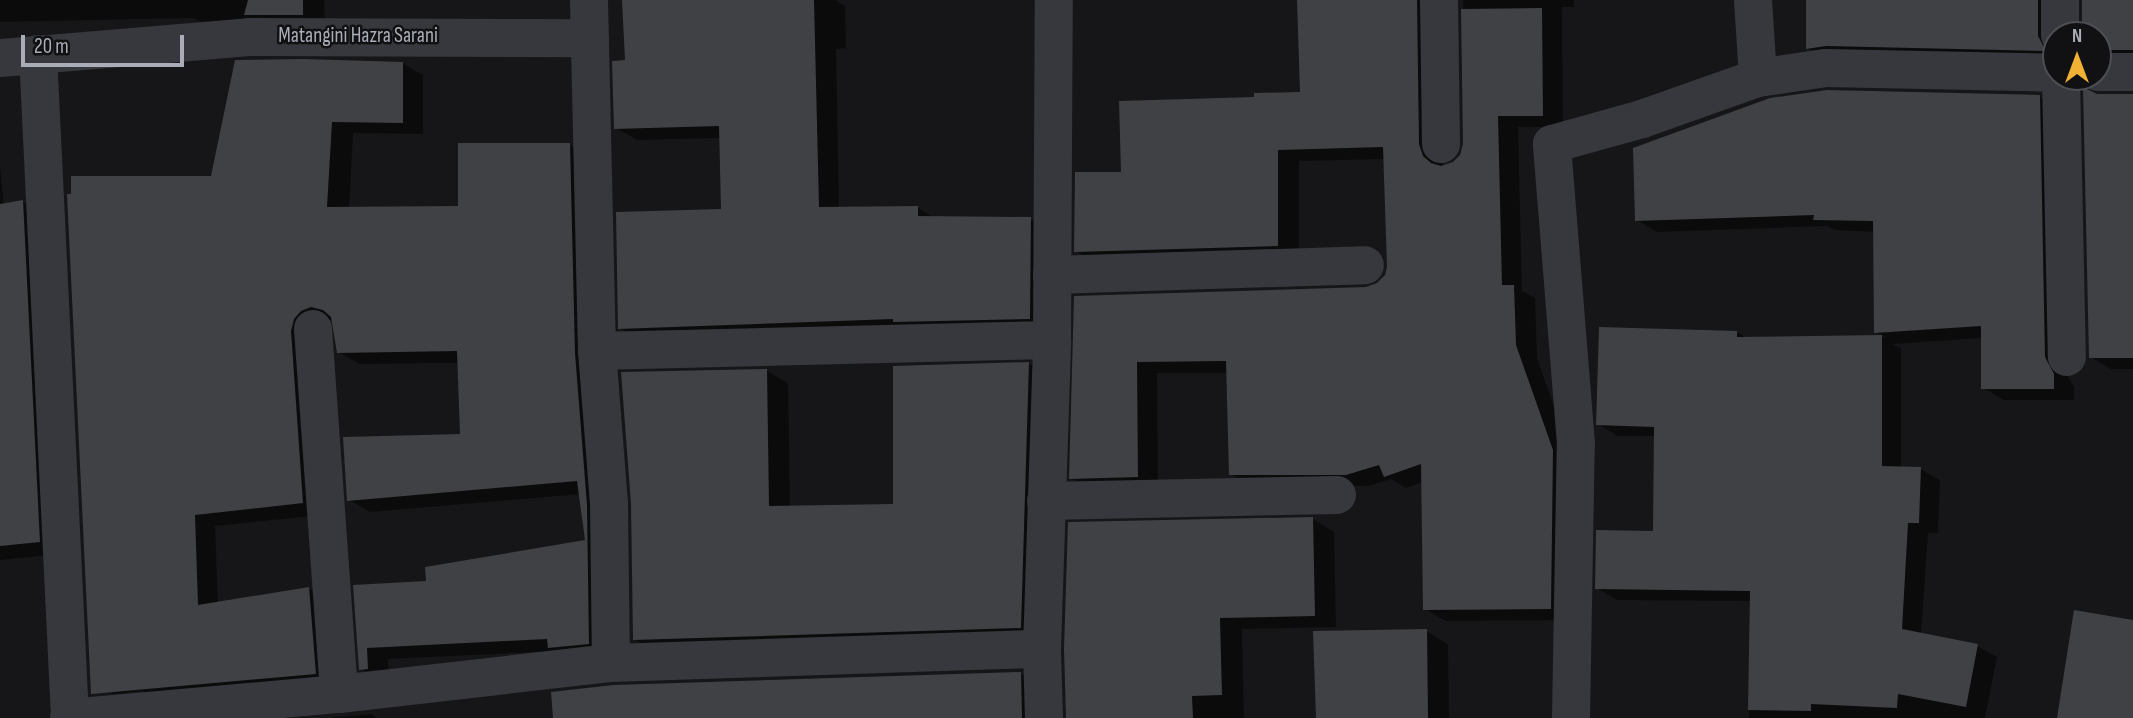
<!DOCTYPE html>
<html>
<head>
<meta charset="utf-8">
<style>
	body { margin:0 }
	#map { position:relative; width:2133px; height:718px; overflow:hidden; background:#161618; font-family:"Sofia Sans Condensed",sans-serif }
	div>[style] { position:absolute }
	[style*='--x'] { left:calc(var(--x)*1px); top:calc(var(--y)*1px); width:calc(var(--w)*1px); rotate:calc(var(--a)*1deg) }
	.shadow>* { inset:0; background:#0007 }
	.building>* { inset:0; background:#404145 }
	.minor>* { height:38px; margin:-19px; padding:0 19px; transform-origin:19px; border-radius:19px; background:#37383d }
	span { translate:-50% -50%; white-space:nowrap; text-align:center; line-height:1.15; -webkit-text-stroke:5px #111113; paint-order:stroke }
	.street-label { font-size:21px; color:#a8adb8 }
	.north { position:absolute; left:2042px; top:21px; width:70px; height:70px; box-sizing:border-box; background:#111113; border:2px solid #4d4f55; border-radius:50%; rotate:0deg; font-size:19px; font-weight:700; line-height:28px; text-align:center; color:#a8adb8 }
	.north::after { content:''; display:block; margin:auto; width:24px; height:32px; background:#f2b134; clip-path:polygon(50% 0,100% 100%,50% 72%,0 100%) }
	.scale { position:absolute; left:21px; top:35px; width:163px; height:32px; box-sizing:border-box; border:4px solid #a8adb8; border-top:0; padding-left:9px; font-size:21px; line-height:24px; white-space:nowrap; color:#a8adb8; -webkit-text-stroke:5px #111113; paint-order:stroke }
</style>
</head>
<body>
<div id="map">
	<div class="shadow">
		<div style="clip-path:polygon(0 0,324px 0,325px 27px,209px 27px,194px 18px,0 22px)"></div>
		<div style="clip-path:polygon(624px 0,835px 0,845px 6px,846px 48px,836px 49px,839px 209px,918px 208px,935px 218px,1030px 219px,1052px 231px,1051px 330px,641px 340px,620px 328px,723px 211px,722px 138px,637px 140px,616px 128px,626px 62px)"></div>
		<div style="clip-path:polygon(1299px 0,1442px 0,1440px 157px,1443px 167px,1452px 165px,1461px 156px,1465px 144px,1463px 0,1574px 0,1574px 7px,1562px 7px,1563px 127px,1518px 127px,1522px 291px,1535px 298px,1537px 358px,1574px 463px,1572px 620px,1446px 621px,1425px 609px,1423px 482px,1406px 488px,1391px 479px,1368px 486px,1251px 486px,1231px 474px,1228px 373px,1157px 373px,1158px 488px,1092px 490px,1071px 478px,1076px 298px,1366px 289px,1378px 285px,1389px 267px,1386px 159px,1299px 161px,1299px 257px,1097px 263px,1076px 251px,1256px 99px,1302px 94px)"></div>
		<div style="clip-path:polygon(1808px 0,2063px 0,2056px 35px,2056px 62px,1829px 60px,1808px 48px)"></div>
		<div style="clip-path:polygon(2084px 0,2133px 0,2133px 61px,2098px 73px,2098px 35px,2084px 35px)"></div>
		<div style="clip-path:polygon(402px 63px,423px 75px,423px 134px,353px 133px,349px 209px,459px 208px,569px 145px,590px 157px,610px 655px,556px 651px,388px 659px,389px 680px,382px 681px,361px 669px,355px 586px,428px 583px,587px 542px,581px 494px,370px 512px,349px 500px,462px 436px,459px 363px,360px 364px,338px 352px,333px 319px,322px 323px,324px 515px,215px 526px,218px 603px,309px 589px,330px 601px,336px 685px,161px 701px,142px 691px,113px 694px,92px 681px,213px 178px)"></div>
		<div style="clip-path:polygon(2039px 96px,2060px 108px,2065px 371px,2074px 387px,2074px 400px,2004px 400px,1983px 388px,1983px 338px,1893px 344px,1901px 348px,1901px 468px,1920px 469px,1940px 480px,1938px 533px,1928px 533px,1921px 635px,1977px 646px,1997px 657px,1985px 718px,1749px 718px,1751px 601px,1617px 600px,1597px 588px,1654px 532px,1656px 436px,1618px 436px,1598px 424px,1737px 332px,1748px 339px,1885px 337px,1876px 332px,1875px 232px,1836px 230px,1827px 226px,1657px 232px,1637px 220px)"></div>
		<div style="clip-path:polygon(2097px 96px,2133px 96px,2133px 369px,2111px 369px,2090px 357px)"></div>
		<div style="clip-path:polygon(0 165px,4px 205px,23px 202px,45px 215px,61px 554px,0 560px)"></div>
		<div style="clip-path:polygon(1029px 364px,1050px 376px,1042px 639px,655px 652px,634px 639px,633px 504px,623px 374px,767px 371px,788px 383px,790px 507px,895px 505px)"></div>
		<div style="clip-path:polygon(1313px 519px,1334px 532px,1336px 627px,1242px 629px,1244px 718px,1068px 718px)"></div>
		<div style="clip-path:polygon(1426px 631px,1448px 644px,1449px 718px,1317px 718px)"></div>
		<div style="clip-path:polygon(1020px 673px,1042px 686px,1044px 718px,554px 718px)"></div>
		<div style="clip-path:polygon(371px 714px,377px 718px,329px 718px)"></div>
	</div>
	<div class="building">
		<div style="clip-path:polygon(248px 0,303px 0,303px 15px,244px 15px)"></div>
		<div style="clip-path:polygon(622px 0,814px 0,819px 207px,918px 206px,918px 216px,1031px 217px,1030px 319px,893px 322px,893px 319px,618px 329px,616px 212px,721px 209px,719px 126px,614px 129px,612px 61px,625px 60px)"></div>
		<div style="clip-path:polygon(1297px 0,1417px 0,1419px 144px,1423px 156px,1431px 163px,1441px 166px,1453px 162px,1460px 155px,1463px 144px,1461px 9px,1542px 8px,1543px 116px,1498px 116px,1502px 285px,1514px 285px,1516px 345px,1553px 450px,1551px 609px,1423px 610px,1421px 464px,1384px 477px,1379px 465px,1346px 475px,1229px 475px,1226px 361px,1137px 362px,1138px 477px,1069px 479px,1074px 296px,1366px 287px,1377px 283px,1385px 275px,1387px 267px,1383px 147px,1278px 150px,1278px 246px,1074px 252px,1075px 172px,1121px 172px,1119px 101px,1254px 97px,1254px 93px,1300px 92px)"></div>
		<div style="clip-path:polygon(1806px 0,2038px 0,2038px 36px,2046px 51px,1826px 46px,1806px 49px)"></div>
		<div style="clip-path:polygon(2082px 0,2133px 0,2133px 50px,2098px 50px,2098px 35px,2082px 35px)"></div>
		<div style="clip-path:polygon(304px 59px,403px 62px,403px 123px,332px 122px,327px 207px,458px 206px,458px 143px,570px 143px,575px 353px,587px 505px,589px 644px,548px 648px,547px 639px,367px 648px,368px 669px,359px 670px,353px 585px,426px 581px,425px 567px,585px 540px,577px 481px,347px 501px,343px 437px,460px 434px,457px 351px,337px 353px,331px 317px,323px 310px,311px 307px,301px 311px,294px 319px,291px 331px,303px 503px,195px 515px,198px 605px,309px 587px,316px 674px,91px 694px,67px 194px,71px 194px,71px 176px,211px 176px,235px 60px)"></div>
		<div style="clip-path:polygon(2083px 87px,2097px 94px,2133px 94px,2133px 358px,2089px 358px)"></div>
		<div style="clip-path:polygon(1827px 90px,2040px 95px,2045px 357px,2054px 374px,2054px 389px,1981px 389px,1981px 326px,1874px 333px,1873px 221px,1813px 220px,1814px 215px,1635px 221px,1633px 148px,1770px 98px)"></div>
		<div style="clip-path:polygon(23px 200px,40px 542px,0 546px,0 204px)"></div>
		<div style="clip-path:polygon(1599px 327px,1737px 331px,1737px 337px,1882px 335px,1882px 466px,1921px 467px,1919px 523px,1908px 523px,1902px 629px,1978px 644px,1966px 707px,1898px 694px,1897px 708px,1811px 704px,1811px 711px,1748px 710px,1750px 591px,1595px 589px,1596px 530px,1653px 531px,1654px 427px,1596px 425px)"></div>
		<div style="clip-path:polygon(1029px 362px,1021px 628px,633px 640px,631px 504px,621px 372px,767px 369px,769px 506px,893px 504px,893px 366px)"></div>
		<div style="clip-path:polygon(1313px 517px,1315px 616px,1220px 618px,1222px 695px,1192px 696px,1193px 718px,1066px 718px,1064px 649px,1068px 522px)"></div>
		<div style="clip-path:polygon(2074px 610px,2133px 620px,2133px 718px,2057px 718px)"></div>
		<div style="clip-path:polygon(1427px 629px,1428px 718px,1316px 718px,1313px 631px)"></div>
		<div style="clip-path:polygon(1021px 672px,1022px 718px,553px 718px,551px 692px,613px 685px)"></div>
	</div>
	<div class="minor">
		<div style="--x:589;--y:0;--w:351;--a:88.7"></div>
		<div style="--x:597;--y:351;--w:153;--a:85.5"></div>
		<div style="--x:609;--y:504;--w:159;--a:89.3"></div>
		<div style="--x:1439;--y:0;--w:144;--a:89.2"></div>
		<div style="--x:1753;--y:0;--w:78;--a:86.3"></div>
		<div style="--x:2060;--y:0;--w:35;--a:90"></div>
		<div style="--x:38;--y:54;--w:665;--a:87.24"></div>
		<div style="--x:0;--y:58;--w:250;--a:-4.8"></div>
		<div style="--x:249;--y:37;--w:341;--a:0.2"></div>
		<div style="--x:2098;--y:72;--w:35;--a:0"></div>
		<div style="--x:2061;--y:77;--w:280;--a:88.8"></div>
		<div style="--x:1052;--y:275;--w:313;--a:-1.8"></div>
		<div style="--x:313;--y:329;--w:366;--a:85.9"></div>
		<div style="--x:597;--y:351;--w:455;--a:-1.4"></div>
		<div style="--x:1046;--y:501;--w:291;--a:-1.2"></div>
		<div style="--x:69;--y:718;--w:271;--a:-5.1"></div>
		<div style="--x:339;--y:694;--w:274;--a:-6.5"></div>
		<div style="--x:611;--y:663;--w:431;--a:-1.9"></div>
		<div style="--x:1044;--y:718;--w:69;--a:-91.7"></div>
		<div style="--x:1042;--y:649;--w:309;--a:-88.1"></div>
		<div style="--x:1052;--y:340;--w:340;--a:-89.7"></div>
		<div style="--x:1571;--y:718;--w:274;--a:-89"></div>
		<div style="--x:1576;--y:444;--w:301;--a:-94.6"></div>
		<div style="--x:1552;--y:144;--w:93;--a:-15.5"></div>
		<div style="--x:1642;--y:119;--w:123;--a:-19.5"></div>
		<div style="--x:1758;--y:78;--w:69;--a:-8.4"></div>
		<div style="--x:1826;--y:68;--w:230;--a:1.2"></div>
	</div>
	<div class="street-label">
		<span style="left:358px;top:36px">Matangini Hazra Sarani</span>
	</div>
	<div class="north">N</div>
	<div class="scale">20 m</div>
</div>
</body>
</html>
